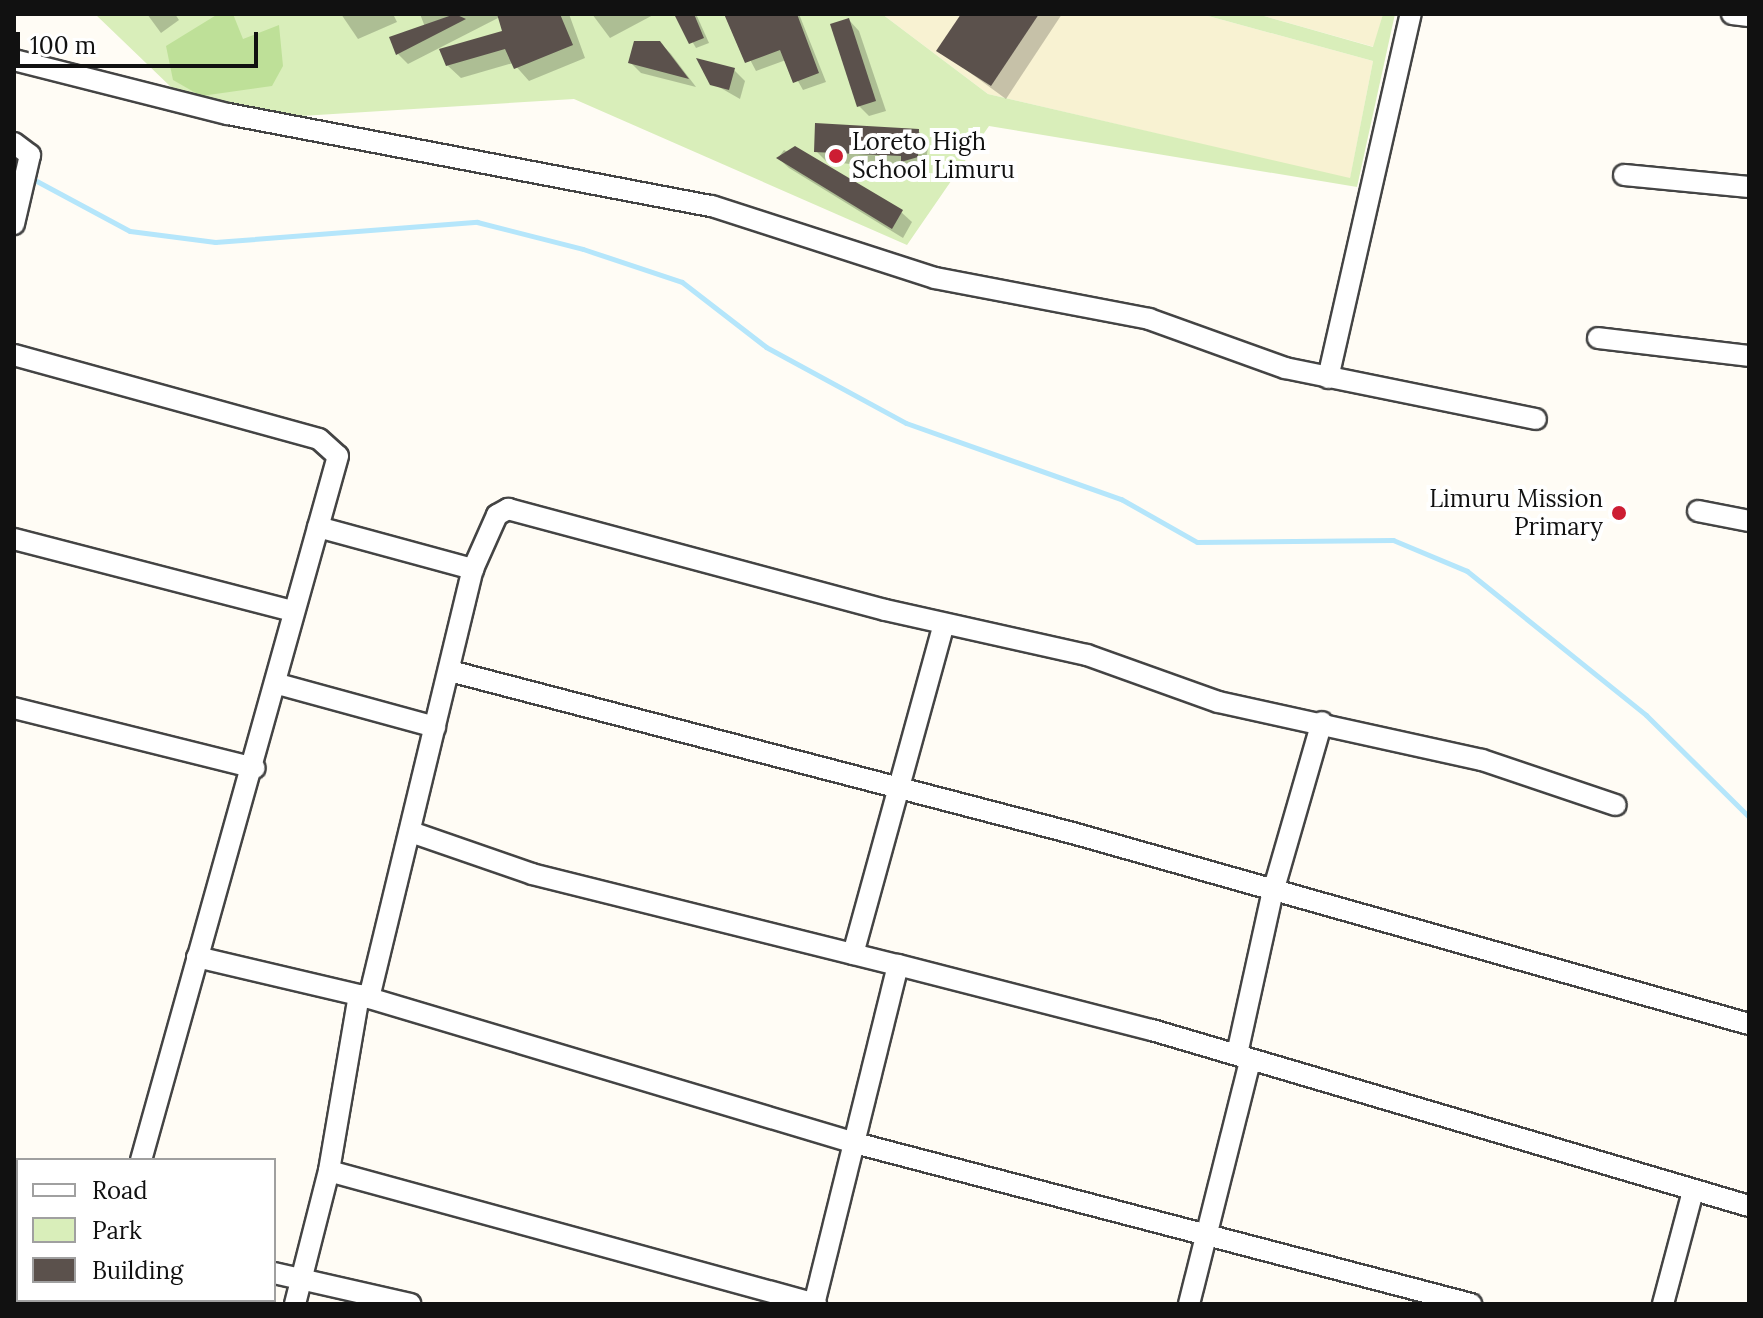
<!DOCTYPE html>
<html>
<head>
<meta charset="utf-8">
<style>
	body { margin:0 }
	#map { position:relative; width:1763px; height:1318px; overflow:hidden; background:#fffcf5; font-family:Lora,serif }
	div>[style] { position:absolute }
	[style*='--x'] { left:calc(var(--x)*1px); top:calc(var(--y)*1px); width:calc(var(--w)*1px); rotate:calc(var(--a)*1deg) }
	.farmland>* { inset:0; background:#f8f2d2 }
	.green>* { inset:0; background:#d9eeba }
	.forest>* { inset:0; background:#bee098 }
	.shadow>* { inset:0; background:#0003 }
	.stream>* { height:5px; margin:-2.5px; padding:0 2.5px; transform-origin:2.5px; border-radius:2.5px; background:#b5e6fb }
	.building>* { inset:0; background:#5b514c }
	.roads { filter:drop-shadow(2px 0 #444) drop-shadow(-2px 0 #444) drop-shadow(0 2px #444) drop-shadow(0 -2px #444) }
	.minor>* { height:20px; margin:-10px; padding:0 10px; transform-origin:10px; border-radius:10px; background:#fff }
	.dots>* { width:22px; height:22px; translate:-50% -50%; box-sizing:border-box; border:4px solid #fff; border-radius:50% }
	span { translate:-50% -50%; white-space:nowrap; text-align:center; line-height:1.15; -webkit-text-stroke:8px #fff; paint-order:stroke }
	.poi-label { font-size:24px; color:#111 }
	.left { translate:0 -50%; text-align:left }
	.right { translate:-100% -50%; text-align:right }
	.frame { position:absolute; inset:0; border:16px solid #111; pointer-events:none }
	.legend { position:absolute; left:16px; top:1158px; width:260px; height:144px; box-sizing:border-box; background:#fff; border:2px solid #a0a0a0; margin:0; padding:10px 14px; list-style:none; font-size:24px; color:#111 }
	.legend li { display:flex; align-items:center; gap:16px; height:40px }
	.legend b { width:40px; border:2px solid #a0a0a0 }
	.scale { position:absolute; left:16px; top:32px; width:242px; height:36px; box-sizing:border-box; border:4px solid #111; border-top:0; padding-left:10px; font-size:24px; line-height:28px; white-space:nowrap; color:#111; -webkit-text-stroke:6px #fff; paint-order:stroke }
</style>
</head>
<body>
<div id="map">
	<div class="farmland">
		<div style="clip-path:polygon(882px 14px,1201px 14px,1373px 61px,1350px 179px,988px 94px)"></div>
		<div style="clip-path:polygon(1257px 14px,1383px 14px,1374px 47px)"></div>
	</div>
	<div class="green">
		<div style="clip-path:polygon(95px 14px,882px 14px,988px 94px,1350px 178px,1373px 61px,1201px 14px,1257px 14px,1373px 47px,1383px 14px,1395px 14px,1357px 187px,989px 126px,907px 245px,574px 99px,285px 117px,210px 104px,172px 88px)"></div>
	</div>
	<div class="forest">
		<div style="clip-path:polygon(218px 14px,233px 14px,243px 39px,279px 25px,283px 66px,272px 86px,201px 96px,173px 80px,166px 46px)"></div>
	</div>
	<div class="shadow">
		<div style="clip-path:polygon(147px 14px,175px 14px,179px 20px,161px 33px)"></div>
		<div style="clip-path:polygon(341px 14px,393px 14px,397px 22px,358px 39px)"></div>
		<div style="clip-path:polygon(420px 14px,569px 14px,585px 58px,529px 81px,513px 63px,461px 78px,447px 65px,505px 32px,500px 17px,408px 64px,398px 54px,425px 27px)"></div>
		<div style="clip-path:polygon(592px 14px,655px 14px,610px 38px)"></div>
		<div style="clip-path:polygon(676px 14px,696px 14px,709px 43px,696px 48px)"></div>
		<div style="clip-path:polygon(726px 14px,799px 14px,826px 82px,803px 90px,786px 60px,756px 71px)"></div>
		<div style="clip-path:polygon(963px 14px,1062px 14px,1006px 99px,939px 50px)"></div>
		<div style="clip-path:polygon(849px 20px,859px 31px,886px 111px,869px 116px,859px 106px)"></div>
		<div style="clip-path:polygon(660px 43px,671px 54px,696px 87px,641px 73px,631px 63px)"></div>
		<div style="clip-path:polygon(734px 70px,745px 81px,740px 99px,712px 83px)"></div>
		<div style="clip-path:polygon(918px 131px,929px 141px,925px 167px,913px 172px,826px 161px,816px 151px)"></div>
		<div style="clip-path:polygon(784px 150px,901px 212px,912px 222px,903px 238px,789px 168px,778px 158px)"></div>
	</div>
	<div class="stream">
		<div style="--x:31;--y:178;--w:112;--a:28.2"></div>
		<div style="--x:130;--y:231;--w:86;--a:7.4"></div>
		<div style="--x:215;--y:242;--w:263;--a:-4.4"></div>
		<div style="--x:477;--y:222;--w:109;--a:14.3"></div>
		<div style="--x:583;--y:249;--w:104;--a:18.4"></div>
		<div style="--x:682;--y:282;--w:106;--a:37.7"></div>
		<div style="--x:766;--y:347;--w:159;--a:28.5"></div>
		<div style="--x:906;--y:423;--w:228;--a:19.5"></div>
		<div style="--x:1121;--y:499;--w:87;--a:29.5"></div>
		<div style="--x:1197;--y:542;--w:196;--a:-0.6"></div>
		<div style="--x:1393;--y:540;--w:80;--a:22.7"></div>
		<div style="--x:1467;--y:571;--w:230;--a:38.8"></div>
		<div style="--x:1646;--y:715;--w:145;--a:44.7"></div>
	</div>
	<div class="building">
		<div style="clip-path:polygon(455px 14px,466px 19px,396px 55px,389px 37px)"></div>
		<div style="clip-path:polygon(497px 14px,560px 14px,573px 45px,514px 69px,505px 49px,446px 66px,439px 49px,502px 31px)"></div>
		<div style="clip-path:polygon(674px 14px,694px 14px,704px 38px,689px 44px)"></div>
		<div style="clip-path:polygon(724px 14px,797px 14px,819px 73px,793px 83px,780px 50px,745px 63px)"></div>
		<div style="clip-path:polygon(961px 14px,1039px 14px,991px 86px,936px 51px)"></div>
		<div style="clip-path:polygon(849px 18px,876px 101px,857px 107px,830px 24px)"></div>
		<div style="clip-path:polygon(634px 41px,660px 41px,689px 79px,628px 63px)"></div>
		<div style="clip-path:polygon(696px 58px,735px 68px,729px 90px,710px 85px)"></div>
		<div style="clip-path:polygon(815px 123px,919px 129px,918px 157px,901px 162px,901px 156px,814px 152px)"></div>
		<div style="clip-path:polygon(795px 146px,903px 210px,892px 229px,776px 158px)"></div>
	</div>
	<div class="roads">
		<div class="minor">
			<div style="--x:1732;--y:14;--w:17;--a:7"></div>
			<div style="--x:14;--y:60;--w:221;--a:14.2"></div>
			<div style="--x:228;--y:114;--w:493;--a:10.8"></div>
			<div style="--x:712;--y:206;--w:234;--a:17.9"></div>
			<div style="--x:935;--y:278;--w:218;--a:10.8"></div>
			<div style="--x:1149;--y:319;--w:145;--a:19.8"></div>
			<div style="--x:1285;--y:368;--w:256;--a:11.5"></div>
			<div style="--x:14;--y:143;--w:20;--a:37"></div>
			<div style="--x:30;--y:155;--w:71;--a:103.1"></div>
			<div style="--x:1624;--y:175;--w:126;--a:5.5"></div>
			<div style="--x:1598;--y:338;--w:152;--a:6.8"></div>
			<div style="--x:14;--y:355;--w:316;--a:15.4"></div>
			<div style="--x:319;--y:439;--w:25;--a:42"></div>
			<div style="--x:338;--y:456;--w:731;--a:105.63"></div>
			<div style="--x:1328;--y:378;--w:373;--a:-77.2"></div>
			<div style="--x:1698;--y:511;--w:52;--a:11.1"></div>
			<div style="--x:318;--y:527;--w:161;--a:15.2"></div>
			<div style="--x:14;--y:539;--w:287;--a:14.5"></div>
			<div style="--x:450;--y:671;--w:647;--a:14.59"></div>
			<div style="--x:1076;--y:834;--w:699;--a:15.77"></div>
			<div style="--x:278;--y:684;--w:163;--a:15.3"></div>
			<div style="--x:14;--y:708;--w:248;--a:14"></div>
			<div style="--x:411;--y:832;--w:128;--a:19.1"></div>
			<div style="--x:532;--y:874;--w:377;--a:14"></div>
			<div style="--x:898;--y:965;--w:349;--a:103.9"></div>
			<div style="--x:853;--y:954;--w:342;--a:-74.6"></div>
			<div style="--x:197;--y:957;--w:166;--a:13.2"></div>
			<div style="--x:359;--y:995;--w:518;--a:16.61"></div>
			<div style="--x:855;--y:1143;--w:637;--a:14.65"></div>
			<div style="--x:898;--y:965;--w:262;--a:14.4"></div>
			<div style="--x:1152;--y:1030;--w:622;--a:16.43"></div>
			<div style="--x:359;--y:995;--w:179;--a:99.7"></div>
			<div style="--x:329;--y:1171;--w:505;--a:15.28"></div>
			<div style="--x:369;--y:998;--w:441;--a:-76.4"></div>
			<div style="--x:473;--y:569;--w:59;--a:-66"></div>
			<div style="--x:497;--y:515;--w:13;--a:-29"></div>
			<div style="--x:508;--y:509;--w:390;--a:15"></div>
			<div style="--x:885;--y:610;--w:207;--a:12.6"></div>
			<div style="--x:1087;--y:655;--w:139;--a:19.7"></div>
			<div style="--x:1218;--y:702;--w:270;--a:12.4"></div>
			<div style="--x:1482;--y:760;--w:141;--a:18.6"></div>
			<div style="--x:1237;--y:1054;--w:163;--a:-77.6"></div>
			<div style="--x:1272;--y:895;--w:180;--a:-73.9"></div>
			<div style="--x:274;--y:1273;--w:140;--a:12.8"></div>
			<div style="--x:295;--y:1304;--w:137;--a:-75.7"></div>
			<div style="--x:1189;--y:1304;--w:250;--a:-75.9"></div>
			<div style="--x:1663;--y:1304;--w:117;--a:-75.1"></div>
		</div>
	</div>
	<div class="dots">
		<div style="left:836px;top:156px;background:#cd1d33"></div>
		<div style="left:1619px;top:513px;background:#cd1d33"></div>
	</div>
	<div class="poi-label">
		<span class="left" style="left:852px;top:156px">Loreto High<br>School Limuru</span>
		<span class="right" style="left:1603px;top:513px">Limuru Mission<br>Primary</span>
	</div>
	<div class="frame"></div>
	<ul class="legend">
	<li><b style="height:10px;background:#fff"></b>Road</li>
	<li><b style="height:22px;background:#d9eeba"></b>Park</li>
	<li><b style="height:22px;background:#5b514c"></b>Building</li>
	</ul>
	<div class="scale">100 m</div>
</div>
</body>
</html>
